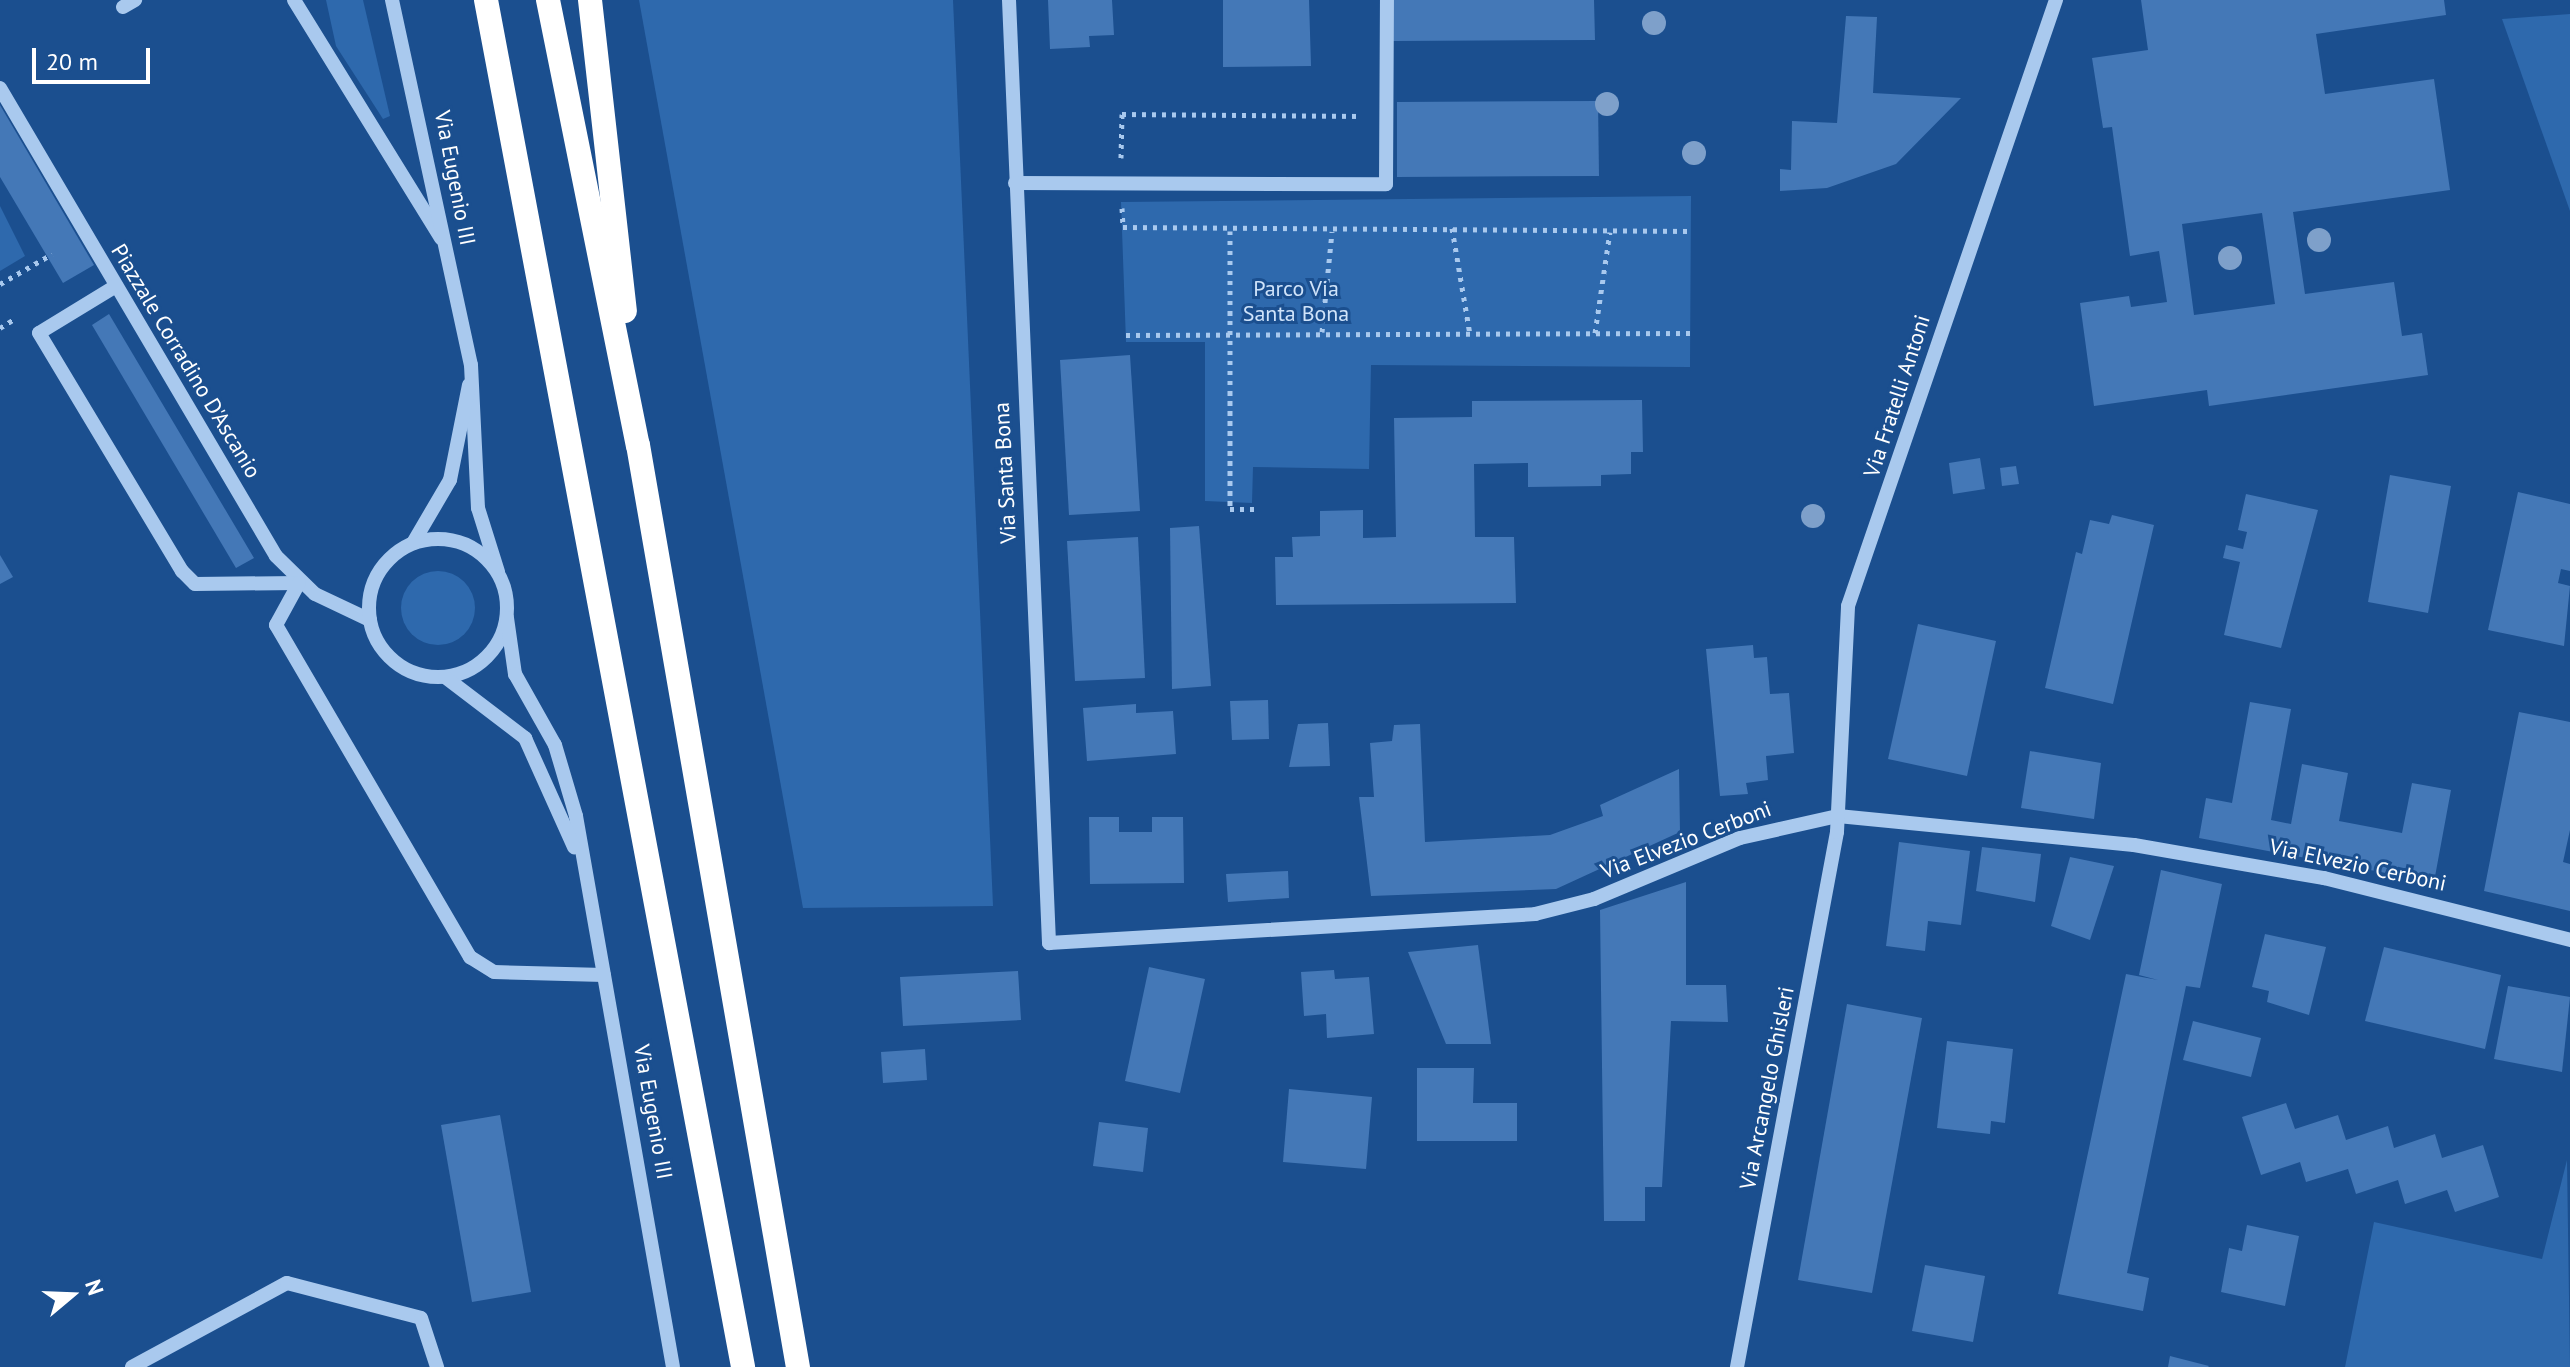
<!DOCTYPE html>
<html>
<head>
<meta charset="utf-8">
<style>
	body { margin:0 }
	#map { position:relative; width:2570px; height:1367px; overflow:hidden; background:#1b4f8f; font-family:"PT Sans",sans-serif }
	div>[style] { position:absolute }
	[style*='--x'] { left:calc(var(--x)*1px); top:calc(var(--y)*1px); width:calc(var(--w)*1px); rotate:calc(var(--a)*1deg) }
	.green>* { inset:0; background:#2e69ad }
	.round { border-radius:50% }
	.building>* { inset:0; background:#4478b7 }
	.path>* { height:5px; margin-top:-2.5px; transform-origin:0; background:repeating-linear-gradient(90deg,#a9c9ee 0 4px,transparent 0 10px) }
	.minor>* { height:14px; margin:-7px; padding:0 7px; transform-origin:7px; border-radius:7px; background:#a9c9ee }
	.minor>.ring { margin:-7px; padding:0; box-sizing:content-box; background:none; border:14px solid #a9c9ee; border-radius:50% }
	.highway>* { height:24px; margin:-12px; padding:0 12px; transform-origin:12px; border-radius:12px; background:#fff }
	.trees>* { width:24px; height:24px; margin:-12px; border-radius:50%; background:#7ea0ca }
	span { translate:-50% -50%; white-space:nowrap; text-align:center; line-height:1.15; -webkit-text-stroke:6px #1b4f8f; paint-order:stroke }
	.street-label { font-size:22px; color:#fff }
	.park-label { font-size:22px; color:#cfe3fa }
	.north { position:absolute; left:32px; top:1255px; width:80px; height:80px; -webkit-text-stroke:6px #1b4f8f; paint-order:stroke; rotate:71deg; font-size:22px; font-weight:700; line-height:32px; text-align:center; color:#fff }
	.north::after { content:''; display:block; margin:auto; width:28px; height:36px; background:#fff; clip-path:polygon(50% 0,100% 100%,50% 72%,0 100%) }
	.scale { position:absolute; left:32px; top:48px; width:118px; height:36px; box-sizing:border-box; border:4px solid #fff; border-top:0; padding-left:10px; font-size:24px; line-height:28px; white-space:nowrap; color:#fff; -webkit-text-stroke:6px #1b4f8f; paint-order:stroke }
</style>
</head>
<body>
<div id="map">
	<div class="green">
		<div style="clip-path:polygon(326px 0,363px 0,390px 116px,383px 119px,336px 46px)"></div>
		<div style="clip-path:polygon(639px 0,953px 0,993px 906px,803px 908px)"></div>
		<div style="clip-path:polygon(2570px 14px,2570px 211px,2502px 19px)"></div>
		<div style="clip-path:polygon(1691px 196px,1690px 367px,1371px 365px,1369px 469px,1253px 467px,1252px 503px,1205px 501px,1205px 342px,1126px 342px,1121px 202px)"></div>
		<div style="clip-path:polygon(0 206px,25px 256px,0 271px)"></div>
		<div class="round" style="left:401px;top:571px;width:74px;height:74px"></div>
		<div style="clip-path:polygon(2567px 1160px,2570px 1367px,2345px 1367px,2374px 1222px,2542px 1259px)"></div>
	</div>
	<div class="building">
		<div style="clip-path:polygon(1048px 0,1112px 0,1114px 35px,1089px 36px,1090px 47px,1050px 49px)"></div>
		<div style="clip-path:polygon(1223px 0,1309px 0,1311px 66px,1223px 67px)"></div>
		<div style="clip-path:polygon(1392px 0,1594px 0,1595px 40px,1393px 41px)"></div>
		<div style="clip-path:polygon(evenodd,2141px 0,2444px 0,2446px 15px,2316px 34px,2325px 94px,2434px 79px,2450px 190px,2293px 212px,2305px 294px,2394px 282px,2402px 336px,2422px 333px,2428px 375px,2209px 406px,2207px 390px,2094px 406px,2080px 303px,2129px 296px,2131px 307px,2167px 302px,2159px 251px,2130px 256px,2112px 127px,2103px 128px,2092px 58px,2148px 50px,2141px 0,2262px 213px,2275px 304px,2194px 315px,2182px 224px,2262px 213px)"></div>
		<div style="clip-path:polygon(1846px 16px,1877px 17px,1873px 93px,1961px 98px,1896px 164px,1827px 188px,1780px 191px,1780px 169px,1791px 170px,1792px 121px,1837px 123px)"></div>
		<div style="clip-path:polygon(1598px 101px,1599px 176px,1397px 177px,1397px 102px)"></div>
		<div style="clip-path:polygon(0 105px,94px 265px,63px 283px,0 177px)"></div>
		<div style="clip-path:polygon(109px 314px,254px 558px,236px 568px,92px 325px)"></div>
		<div style="clip-path:polygon(1130px 355px,1140px 511px,1069px 515px,1060px 360px)"></div>
		<div style="clip-path:polygon(1642px 400px,1643px 452px,1631px 452px,1631px 474px,1601px 475px,1601px 486px,1528px 487px,1528px 463px,1474px 464px,1475px 537px,1514px 537px,1516px 603px,1276px 605px,1275px 557px,1293px 557px,1292px 537px,1320px 536px,1320px 511px,1363px 510px,1363px 538px,1396px 537px,1394px 418px,1472px 417px,1472px 401px)"></div>
		<div style="clip-path:polygon(1980px 458px,1985px 489px,1953px 494px,1949px 463px)"></div>
		<div style="clip-path:polygon(2016px 466px,2019px 484px,2002px 486px,2000px 468px)"></div>
		<div style="clip-path:polygon(2390px 475px,2451px 486px,2428px 613px,2368px 602px)"></div>
		<div style="clip-path:polygon(2518px 492px,2570px 504px,2570px 571px,2561px 569px,2558px 583px,2570px 586px,2564px 646px,2488px 630px)"></div>
		<div style="clip-path:polygon(2246px 494px,2318px 510px,2281px 648px,2224px 635px,2240px 562px,2223px 558px,2226px 545px,2243px 549px,2247px 532px,2238px 530px)"></div>
		<div style="clip-path:polygon(2112px 515px,2154px 525px,2113px 704px,2045px 688px,2076px 552px,2082px 554px,2090px 520px,2109px 524px)"></div>
		<div style="clip-path:polygon(1199px 526px,1211px 686px,1172px 689px,1170px 528px)"></div>
		<div style="clip-path:polygon(1138px 537px,1145px 678px,1075px 681px,1067px 541px)"></div>
		<div style="clip-path:polygon(0 555px,13px 577px,0 584px)"></div>
		<div style="clip-path:polygon(1918px 624px,1996px 641px,1967px 776px,1888px 759px)"></div>
		<div style="clip-path:polygon(1753px 645px,1754px 658px,1767px 657px,1770px 694px,1789px 693px,1794px 753px,1766px 756px,1768px 780px,1746px 783px,1748px 794px,1720px 796px,1706px 649px)"></div>
		<div style="clip-path:polygon(1268px 700px,1269px 739px,1232px 740px,1230px 701px)"></div>
		<div style="clip-path:polygon(2250px 702px,2291px 709px,2271px 820px,2291px 824px,2302px 764px,2348px 773px,2339px 821px,2402px 833px,2412px 783px,2451px 790px,2434px 882px,2199px 838px,2206px 798px,2232px 803px)"></div>
		<div style="clip-path:polygon(1136px 704px,1136px 713px,1173px 711px,1176px 754px,1087px 761px,1083px 708px)"></div>
		<div style="clip-path:polygon(2519px 712px,2570px 722px,2570px 830px,2563px 862px,2570px 864px,2570px 911px,2484px 891px)"></div>
		<div style="clip-path:polygon(1328px 723px,1330px 766px,1289px 767px,1298px 724px)"></div>
		<div style="clip-path:polygon(1420px 724px,1425px 842px,1550px 835px,1603px 816px,1600px 805px,1679px 769px,1680px 832px,1556px 889px,1371px 896px,1359px 797px,1374px 797px,1370px 743px,1392px 741px,1394px 725px)"></div>
		<div style="clip-path:polygon(2030px 751px,2101px 763px,2094px 819px,2021px 808px)"></div>
		<div style="clip-path:polygon(1089px 817px,1119px 817px,1119px 832px,1152px 832px,1152px 817px,1183px 817px,1184px 883px,1090px 884px)"></div>
		<div style="clip-path:polygon(1899px 842px,1970px 851px,1961px 925px,1928px 921px,1925px 951px,1886px 946px)"></div>
		<div style="clip-path:polygon(1982px 847px,2041px 854px,2035px 902px,1976px 891px)"></div>
		<div style="clip-path:polygon(2070px 857px,2114px 866px,2090px 940px,2051px 926px)"></div>
		<div style="clip-path:polygon(2161px 870px,2222px 884px,2200px 988px,2186px 986px,2127px 1273px,2149px 1278px,2143px 1311px,2058px 1294px,2126px 974px,2158px 980px,2139px 975px)"></div>
		<div style="clip-path:polygon(1288px 871px,1289px 898px,1228px 902px,1226px 874px)"></div>
		<div style="clip-path:polygon(1686px 882px,1686px 985px,1726px 985px,1728px 1022px,1671px 1021px,1662px 1187px,1645px 1187px,1645px 1221px,1604px 1221px,1600px 910px)"></div>
		<div style="clip-path:polygon(2265px 934px,2326px 947px,2309px 1015px,2267px 1002px,2269px 991px,2252px 987px)"></div>
		<div style="clip-path:polygon(1478px 945px,1491px 1044px,1446px 1044px,1408px 952px)"></div>
		<div style="clip-path:polygon(2384px 947px,2501px 975px,2485px 1049px,2365px 1021px)"></div>
		<div style="clip-path:polygon(1149px 967px,1205px 979px,1180px 1093px,1125px 1081px)"></div>
		<div style="clip-path:polygon(1334px 970px,1335px 979px,1369px 977px,1374px 1034px,1327px 1038px,1326px 1014px,1304px 1016px,1301px 972px)"></div>
		<div style="clip-path:polygon(1018px 971px,1021px 1020px,903px 1026px,900px 977px)"></div>
		<div style="clip-path:polygon(2508px 986px,2570px 997px,2562px 1072px,2494px 1059px)"></div>
		<div style="clip-path:polygon(1847px 1004px,1922px 1018px,1872px 1293px,1798px 1280px)"></div>
		<div style="clip-path:polygon(2193px 1021px,2261px 1038px,2251px 1077px,2183px 1060px)"></div>
		<div style="clip-path:polygon(1947px 1041px,2013px 1049px,2005px 1123px,1991px 1121px,1990px 1134px,1937px 1128px)"></div>
		<div style="clip-path:polygon(925px 1049px,927px 1080px,883px 1083px,881px 1052px)"></div>
		<div style="clip-path:polygon(1417px 1068px,1474px 1068px,1473px 1103px,1517px 1103px,1517px 1141px,1417px 1141px)"></div>
		<div style="clip-path:polygon(1289px 1089px,1372px 1097px,1366px 1169px,1283px 1162px)"></div>
		<div style="clip-path:polygon(2286px 1103px,2295px 1129px,2338px 1115px,2346px 1140px,2388px 1126px,2394px 1148px,2435px 1134px,2442px 1158px,2483px 1145px,2499px 1197px,2455px 1212px,2447px 1190px,2405px 1204px,2398px 1180px,2356px 1194px,2348px 1169px,2306px 1182px,2300px 1162px,2261px 1175px,2242px 1117px)"></div>
		<div style="clip-path:polygon(500px 1115px,531px 1292px,472px 1302px,441px 1125px)"></div>
		<div style="clip-path:polygon(1099px 1122px,1148px 1128px,1143px 1172px,1093px 1166px)"></div>
		<div style="clip-path:polygon(2247px 1225px,2299px 1236px,2285px 1306px,2221px 1292px,2229px 1248px,2242px 1251px)"></div>
		<div style="clip-path:polygon(1925px 1265px,1985px 1276px,1973px 1342px,1912px 1331px)"></div>
		<div style="clip-path:polygon(2170px 1356px,2209px 1366px,2208px 1367px,2168px 1367px)"></div>
	</div>
	<div class="path">
		<div style="--x:1121;--y:158;--w:44;--a:-88.7"></div>
		<div style="--x:1122;--y:114;--w:239;--a:0.5"></div>
		<div style="--x:1122;--y:208;--w:19;--a:87"></div>
		<div style="--x:1123;--y:227;--w:567;--a:0.4"></div>
		<div style="--x:1452;--y:228;--w:108;--a:80.4"></div>
		<div style="--x:1230;--y:231;--w:278;--a:90"></div>
		<div style="--x:1230;--y:509;--w:30;--a:0"></div>
		<div style="--x:0;--y:284;--w:60;--a:-30"></div>
		<div style="--x:0;--y:328;--w:19;--a:-32"></div>
		<div style="--x:1322;--y:332;--w:101;--a:-84.3"></div>
		<div style="--x:1595;--y:333;--w:102;--a:-81.6"></div>
		<div style="--x:1126;--y:335;--w:566;--a:-0.2"></div>
	</div>
	<div class="minor">
		<div style="--x:294;--y:0;--w:280;--a:58.3"></div>
		<div style="--x:392;--y:0;--w:373;--a:77.8"></div>
		<div style="--x:471;--y:365;--w:143;--a:87.2"></div>
		<div style="--x:478;--y:508;--w:67;--a:72.6"></div>
		<div style="--x:1009;--y:0;--w:944;--a:87.57"></div>
		<div style="--x:1049;--y:943;--w:487;--a:-3.4"></div>
		<div style="--x:1535;--y:914;--w:61;--a:-14.3"></div>
		<div style="--x:1594;--y:899;--w:158;--a:-22.7"></div>
		<div style="--x:1740;--y:838;--w:100;--a:-12.7"></div>
		<div style="--x:1838;--y:816;--w:297;--a:5.6"></div>
		<div style="--x:2134;--y:845;--w:193;--a:9.9"></div>
		<div style="--x:2324;--y:878;--w:254;--a:14.1"></div>
		<div style="--x:123;--y:7;--w:14;--a:-30"></div>
		<div style="--x:0;--y:88;--w:543;--a:59.47"></div>
		<div style="--x:276;--y:556;--w:54;--a:44.3"></div>
		<div style="--x:315;--y:594;--w:61;--a:25.3"></div>
		<div style="--x:1015;--y:183;--w:371;--a:0.2"></div>
		<div style="--x:1386;--y:184;--w:184;--a:-89.7"></div>
		<div style="--x:116;--y:286;--w:90;--a:148.6"></div>
		<div style="--x:39;--y:333;--w:278;--a:59"></div>
		<div style="--x:182;--y:571;--w:18;--a:45"></div>
		<div style="--x:195;--y:584;--w:104;--a:-0.6"></div>
		<div class="ring" style="left:369px;top:539px;width:124px;height:124px"></div>
		<div style="--x:413;--y:543;--w:73;--a:-59.6"></div>
		<div style="--x:450;--y:480;--w:97;--a:-78.7"></div>
		<div style="--x:299;--y:583;--w:48;--a:118.7"></div>
		<div style="--x:276;--y:625;--w:385;--a:59.7"></div>
		<div style="--x:470;--y:957;--w:28;--a:32"></div>
		<div style="--x:494;--y:972;--w:110;--a:1.6"></div>
		<div style="--x:507;--y:618;--w:57;--a:81.9"></div>
		<div style="--x:515;--y:674;--w:81;--a:60.6"></div>
		<div style="--x:555;--y:745;--w:74;--a:73.5"></div>
		<div style="--x:576;--y:816;--w:559;--a:80.02"></div>
		<div style="--x:445;--y:677;--w:101;--a:37.3"></div>
		<div style="--x:525;--y:738;--w:120;--a:65.8"></div>
		<div style="--x:132;--y:1367;--w:176;--a:-28.5"></div>
		<div style="--x:287;--y:1283;--w:138;--a:14.6"></div>
		<div style="--x:421;--y:1318;--w:52;--a:71.9"></div>
		<div style="--x:1737;--y:1367;--w:544;--a:-79.41"></div>
		<div style="--x:1837;--y:832;--w:226;--a:-87.2"></div>
		<div style="--x:1848;--y:606;--w:641;--a:-71.06"></div>
	</div>
	<div class="highway">
		<div style="--x:486;--y:0;--w:1391;--a:79.35"></div>
		<div style="--x:548;--y:0;--w:454;--a:78.6"></div>
		<div style="--x:638;--y:445;--w:936;--a:80.16"></div>
		<div style="--x:590;--y:0;--w:313;--a:83.6"></div>
	</div>
	<div class="trees">
		<div style="left:1654px;top:23px"></div>
		<div style="left:1607px;top:104px"></div>
		<div style="left:1694px;top:153px"></div>
		<div style="left:2319px;top:240px"></div>
		<div style="left:2230px;top:258px"></div>
		<div style="left:1813px;top:516px"></div>
	</div>
	<div class="street-label">
		<span style="left:455px;top:178px;rotate:79deg">Via Eugenio III</span>
		<span style="left:186px;top:361px;rotate:59deg">Piazzale Corradino D'Ascanio</span>
		<span style="left:1897px;top:396px;rotate:-72deg">Via Fratelli Antoni</span>
		<span style="left:1005px;top:473px;rotate:-93deg">Via Santa Bona</span>
		<span style="left:1686px;top:840px;rotate:-21deg">Via Elvezio Cerboni</span>
		<span style="left:2358px;top:865px;rotate:12deg">Via Elvezio Cerboni</span>
		<span style="left:1767px;top:1088px;rotate:-79deg">Via Arcangelo Ghisleri</span>
		<span style="left:653px;top:1112px;rotate:80deg">Via Eugenio III</span>
	</div>
	<div class="park-label">
		<span style="left:1296px;top:301px">Parco Via<br>Santa Bona</span>
	</div>
	<div class="north">N</div>
	<div class="scale">20 m</div>
</div>
</body>
</html>
